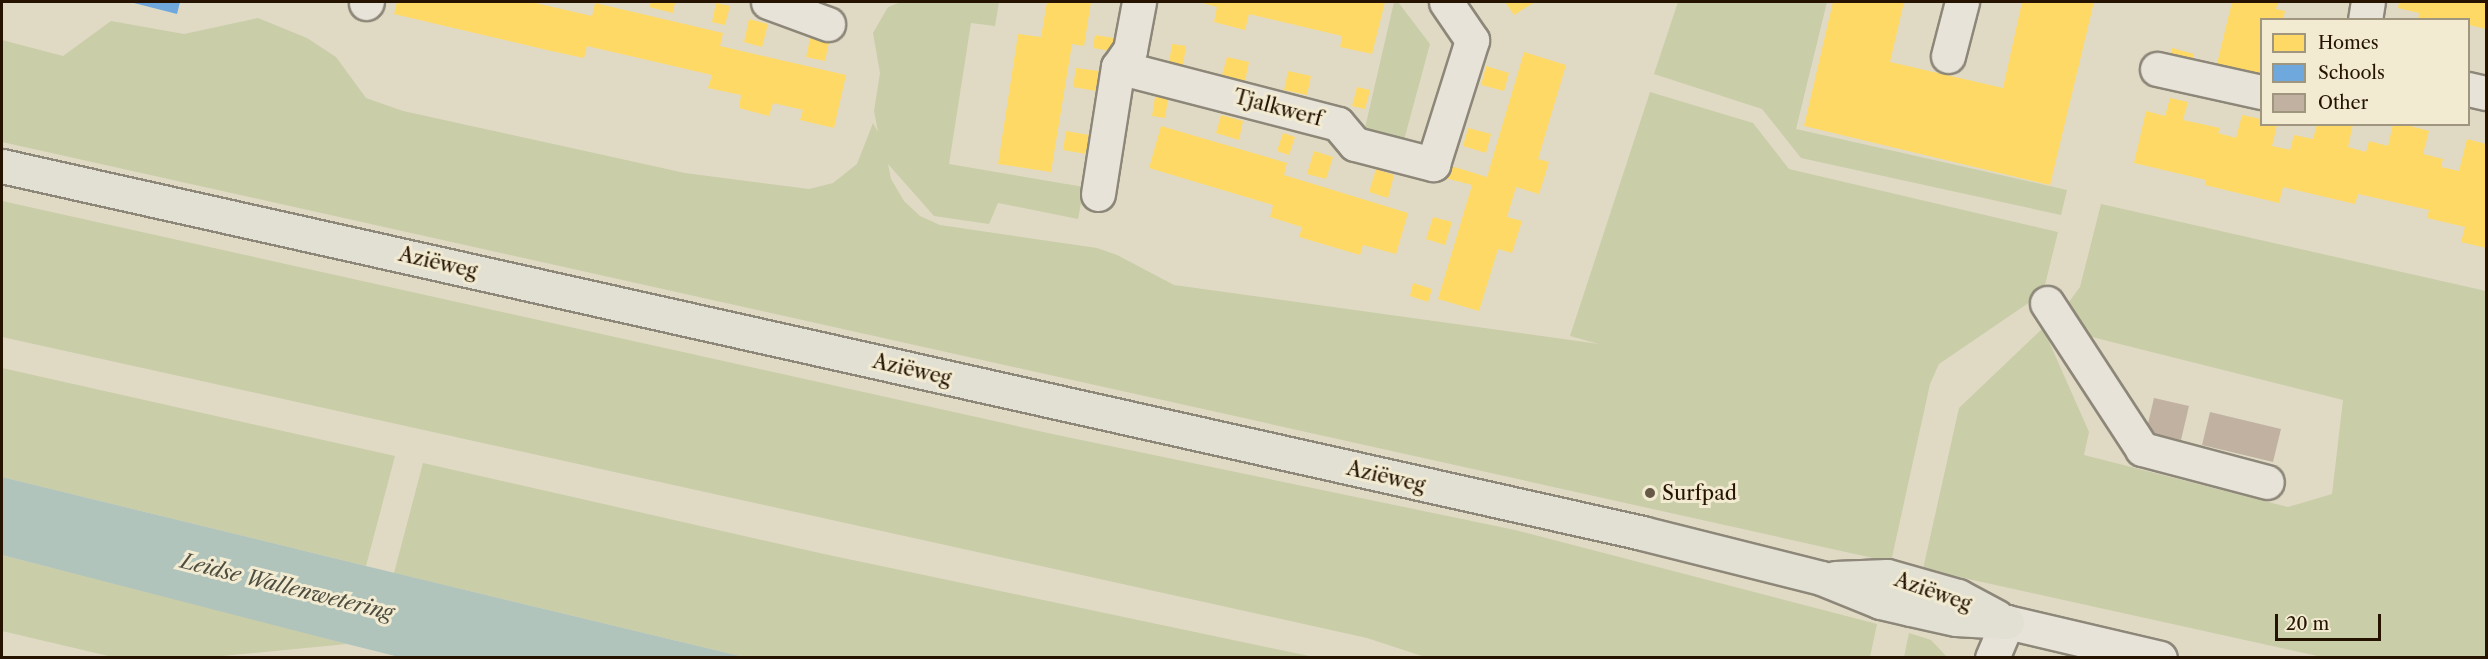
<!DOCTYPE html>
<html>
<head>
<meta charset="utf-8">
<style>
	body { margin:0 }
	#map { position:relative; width:2488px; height:659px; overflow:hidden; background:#e0dac5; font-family:"Libre Caslon Text",serif }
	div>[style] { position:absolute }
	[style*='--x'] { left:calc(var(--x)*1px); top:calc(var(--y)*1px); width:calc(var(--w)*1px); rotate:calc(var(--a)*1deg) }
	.green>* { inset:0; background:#c9cda8 }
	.water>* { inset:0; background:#b0c4bc }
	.homes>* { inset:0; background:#ffd966 }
	.schools>* { inset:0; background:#6fa8dc }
	.building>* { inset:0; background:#c1b1a1 }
	.roads { filter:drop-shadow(2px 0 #8d8779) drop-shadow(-2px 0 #8d8779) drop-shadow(0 2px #8d8779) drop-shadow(0 -2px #8d8779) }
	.minor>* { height:33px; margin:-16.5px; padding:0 16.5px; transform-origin:16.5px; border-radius:16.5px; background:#e7e3d9 }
	.major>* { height:33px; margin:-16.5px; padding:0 16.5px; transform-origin:16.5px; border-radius:16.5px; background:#e2dfd3 }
	.dots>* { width:16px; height:16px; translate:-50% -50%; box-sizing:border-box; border:3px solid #f2ebd2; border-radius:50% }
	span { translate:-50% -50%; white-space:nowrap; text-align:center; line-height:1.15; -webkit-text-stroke:6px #f2ebd2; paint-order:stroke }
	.street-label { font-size:20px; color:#251300 }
	.poi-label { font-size:20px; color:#251300 }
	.left { translate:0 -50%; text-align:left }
	.water-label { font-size:21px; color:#4e4e40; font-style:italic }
	.frame { position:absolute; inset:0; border:3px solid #251300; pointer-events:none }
	.legend { position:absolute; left:2260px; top:18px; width:210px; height:108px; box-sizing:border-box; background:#f2ebd2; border:2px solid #a0957e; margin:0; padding:8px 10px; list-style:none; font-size:18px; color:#251300 }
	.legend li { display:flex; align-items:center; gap:12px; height:30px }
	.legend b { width:30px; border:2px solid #a0957e }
	.scale { position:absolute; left:2275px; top:614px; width:106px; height:27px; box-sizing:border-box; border:3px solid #251300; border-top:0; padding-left:8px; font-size:18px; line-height:21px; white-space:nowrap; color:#251300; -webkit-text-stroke:4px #f2ebd2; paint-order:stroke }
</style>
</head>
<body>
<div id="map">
	<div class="green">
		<div style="clip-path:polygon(901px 2px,999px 2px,995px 26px,971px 23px,949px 164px,1084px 187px,1078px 219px,998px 203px,989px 224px,934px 216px,888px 164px,891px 179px,904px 201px,920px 216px,940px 225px,1097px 248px,1117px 255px,1174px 285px,1599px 344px,1570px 336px,1650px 92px,1753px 123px,1789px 169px,2058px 232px,2045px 285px,2036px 298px,1939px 364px,1930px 384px,1891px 562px,2px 142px,2px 40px,63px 56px,111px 21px,184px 34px,258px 18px,307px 38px,336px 57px,366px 98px,403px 111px,685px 173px,809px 189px,833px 183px,857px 164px,873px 123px,878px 132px,874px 111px,880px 73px,873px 33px,888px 7px)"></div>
		<div style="clip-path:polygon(1394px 2px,1398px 2px,1430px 44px,1404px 140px,1365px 128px)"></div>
		<div style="clip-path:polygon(1678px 2px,1827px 2px,1796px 129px,2067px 190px,2061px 215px,1801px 158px,1762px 109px,1654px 74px)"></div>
		<div style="clip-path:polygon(2px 201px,1057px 435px,1515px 530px,1877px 624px,1870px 657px,1425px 657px,1367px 638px,2px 337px)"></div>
		<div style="clip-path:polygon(2101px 204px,2486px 291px,2486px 657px,2322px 657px,1923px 569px,1959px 408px,2043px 328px,2089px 432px,2084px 455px,2288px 507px,2332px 494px,2343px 400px,2088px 336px,2066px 306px,2080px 287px)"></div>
		<div style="clip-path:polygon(2px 368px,395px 456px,366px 566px,2px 477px)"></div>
		<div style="clip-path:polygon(423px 463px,824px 554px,1314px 657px,744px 657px,394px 573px)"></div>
		<div style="clip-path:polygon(2px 555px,243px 616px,347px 644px,212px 657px,117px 658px,2px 631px)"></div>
		<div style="clip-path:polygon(1909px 633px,1931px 640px,1947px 657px,1904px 657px)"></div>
	</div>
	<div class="water">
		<div style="clip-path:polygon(2px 477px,366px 566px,744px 657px,403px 658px,347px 644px,2px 555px)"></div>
	</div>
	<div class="homes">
		<div style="clip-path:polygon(397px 2px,531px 2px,592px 16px,595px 3px,723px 33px,720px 46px,846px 75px,834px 128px,800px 120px,803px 110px,773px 103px,769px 116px,739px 108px,741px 95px,708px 88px,712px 75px,587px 46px,584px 58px,551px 51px,394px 14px)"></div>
		<div style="clip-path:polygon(651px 2px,675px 2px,673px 13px,649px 7px)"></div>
		<div style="clip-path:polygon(1047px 2px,1091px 2px,1084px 46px,1072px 44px,1051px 172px,998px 164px,1018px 34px,1041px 37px)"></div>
		<div style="clip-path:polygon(1199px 2px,1385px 2px,1372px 54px,1340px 47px,1342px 36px,1249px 14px,1245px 30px,1214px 22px,1217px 7px)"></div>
		<div style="clip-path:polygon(1505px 2px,1535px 2px,1514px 15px)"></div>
		<div style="clip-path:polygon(1833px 2px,1904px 2px,1890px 62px,2003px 88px,2022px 2px,2094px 2px,2050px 185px,1804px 126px)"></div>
		<div style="clip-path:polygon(2232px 2px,2278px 2px,2276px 9px,2285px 11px,2283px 20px,2262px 20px,2262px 83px,2215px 72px)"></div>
		<div style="clip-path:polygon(2399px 2px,2486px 2px,2486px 29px,2469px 25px,2469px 20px,2418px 20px,2419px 13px,2398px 8px)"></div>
		<div style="clip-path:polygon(716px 3px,730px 6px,725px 25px,712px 22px)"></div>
		<div style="clip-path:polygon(749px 19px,768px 24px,762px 47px,744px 42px)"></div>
		<div style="clip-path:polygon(811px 34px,830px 38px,825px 61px,806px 57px)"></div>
		<div style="clip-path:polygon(1095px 35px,1114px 38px,1111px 51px,1093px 48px)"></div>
		<div style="clip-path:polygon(1172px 44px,1186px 46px,1183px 65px,1169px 63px)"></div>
		<div style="clip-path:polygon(2172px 48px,2194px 54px,2192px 66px,2169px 61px)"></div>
		<div style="clip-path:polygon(1524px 52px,1566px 65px,1538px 159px,1549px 162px,1539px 194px,1516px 187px,1507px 217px,1522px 221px,1512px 253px,1498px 249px,1479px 311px,1438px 299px,1472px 185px,1445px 178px,1448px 165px,1487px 177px)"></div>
		<div style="clip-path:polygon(1227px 57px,1249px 62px,1245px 81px,1222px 75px)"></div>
		<div style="clip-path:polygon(1486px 66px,1509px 73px,1504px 91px,1481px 85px)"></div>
		<div style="clip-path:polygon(1076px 68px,1099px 71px,1096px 91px,1073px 87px)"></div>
		<div style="clip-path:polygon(1288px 71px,1311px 76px,1307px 95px,1284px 90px)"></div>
		<div style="clip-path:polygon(1357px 87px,1370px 90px,1365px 109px,1352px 106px)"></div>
		<div style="clip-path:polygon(1155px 97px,1168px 99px,1165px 118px,1152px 116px)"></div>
		<div style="clip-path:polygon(2170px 98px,2188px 102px,2183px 120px,2220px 128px,2218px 133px,2236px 138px,2242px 115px,2261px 119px,2262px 124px,2277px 125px,2272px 146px,2290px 150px,2294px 135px,2313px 139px,2317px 124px,2353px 124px,2348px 147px,2366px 152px,2369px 141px,2388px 146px,2393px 124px,2403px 124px,2429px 131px,2423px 154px,2443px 159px,2441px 167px,2459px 171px,2467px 139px,2486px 144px,2486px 248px,2461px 242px,2465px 227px,2427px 218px,2429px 210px,2358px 194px,2355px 204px,2283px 187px,2279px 203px,2205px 185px,2206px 180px,2134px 163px,2146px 111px,2165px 116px)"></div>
		<div style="clip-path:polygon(1221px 115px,1243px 121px,1239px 140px,1216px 133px)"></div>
		<div style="clip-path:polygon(1161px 126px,1287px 163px,1284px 175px,1408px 213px,1396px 254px,1363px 245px,1360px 255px,1299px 237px,1302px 227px,1270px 217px,1273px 205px,1149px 168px)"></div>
		<div style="clip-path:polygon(1468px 128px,1491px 134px,1486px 153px,1463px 146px)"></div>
		<div style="clip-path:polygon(1066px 131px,1089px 135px,1086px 154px,1063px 150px)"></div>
		<div style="clip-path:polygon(1283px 133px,1295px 137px,1289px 155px,1277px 151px)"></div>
		<div style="clip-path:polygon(1314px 151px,1333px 157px,1326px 179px,1307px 174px)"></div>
		<div style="clip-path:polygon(1376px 169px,1394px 175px,1388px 198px,1369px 192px)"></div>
		<div style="clip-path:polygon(1433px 217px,1452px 222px,1445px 245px,1426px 239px)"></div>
		<div style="clip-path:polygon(1413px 283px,1432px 289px,1428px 302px,1410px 296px)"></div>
	</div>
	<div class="schools">
		<div style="clip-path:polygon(130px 2px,180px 2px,177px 14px)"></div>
	</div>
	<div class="building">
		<div style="clip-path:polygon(2154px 398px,2189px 406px,2181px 440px,2146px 432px)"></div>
		<div style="clip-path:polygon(2210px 412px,2281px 429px,2273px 462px,2202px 445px)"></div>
	</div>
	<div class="roads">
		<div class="minor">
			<div style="--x:768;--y:2;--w:64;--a:20.1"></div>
			<div style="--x:366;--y:3;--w:1;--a:-45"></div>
			<div style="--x:2365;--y:20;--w:18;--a:-81"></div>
			<div style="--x:1948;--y:56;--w:56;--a:-75.5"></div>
			<div style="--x:1118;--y:67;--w:227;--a:14.5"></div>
			<div style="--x:1338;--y:124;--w:26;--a:50"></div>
			<div style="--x:1355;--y:144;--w:81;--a:14.4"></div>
			<div style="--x:1433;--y:164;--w:130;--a:-72.5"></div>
			<div style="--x:1472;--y:40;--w:46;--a:-124.4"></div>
			<div style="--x:2157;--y:69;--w:107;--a:12.4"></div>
			<div style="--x:2468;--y:89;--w:18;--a:13"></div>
			<div style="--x:1098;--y:194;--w:129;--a:-81.1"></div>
			<div style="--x:1118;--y:67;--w:21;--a:-55"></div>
			<div style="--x:1130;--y:50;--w:49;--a:-79.4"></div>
			<div style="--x:2047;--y:303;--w:174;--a:56.9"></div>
			<div style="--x:2142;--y:449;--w:129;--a:14.8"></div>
			<div style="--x:2007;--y:622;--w:157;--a:13.2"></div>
			<div style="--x:1992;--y:658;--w:39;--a:-67"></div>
		</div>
		<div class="major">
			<div style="--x:2;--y:166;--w:1681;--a:12.61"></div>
			<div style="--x:1642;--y:533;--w:185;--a:14.1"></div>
			<div style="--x:1821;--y:578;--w:64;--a:22.1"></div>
			<div style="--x:1880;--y:602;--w:31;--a:13"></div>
			<div style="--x:1910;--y:609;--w:47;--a:12.3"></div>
			<div style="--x:1956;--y:619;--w:51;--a:3.4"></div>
			<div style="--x:1835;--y:578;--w:52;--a:-2.2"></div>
			<div style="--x:1887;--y:576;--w:74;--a:15.7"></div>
			<div style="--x:1958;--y:596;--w:44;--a:28.3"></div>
		</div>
	</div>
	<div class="dots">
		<div style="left:1650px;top:493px;background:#665945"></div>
	</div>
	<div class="street-label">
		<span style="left:1278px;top:108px;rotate:15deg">Tjalkwerf</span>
		<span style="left:438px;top:263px;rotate:13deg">Aziëweg</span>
		<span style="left:912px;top:370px;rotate:13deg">Aziëweg</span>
		<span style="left:1386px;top:477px;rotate:13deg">Aziëweg</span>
		<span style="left:1933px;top:592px;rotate:19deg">Aziëweg</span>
	</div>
	<div class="poi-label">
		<span class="left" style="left:1662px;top:493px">Surfpad</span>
	</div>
	<div class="water-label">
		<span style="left:287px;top:587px;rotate:14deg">Leidse Wallenwetering</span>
	</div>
	<div class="frame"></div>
	<ul class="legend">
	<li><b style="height:16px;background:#ffd966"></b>Homes</li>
	<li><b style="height:16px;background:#6fa8dc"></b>Schools</li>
	<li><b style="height:16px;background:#c1b1a1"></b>Other</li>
	</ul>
	<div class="scale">20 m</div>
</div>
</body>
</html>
